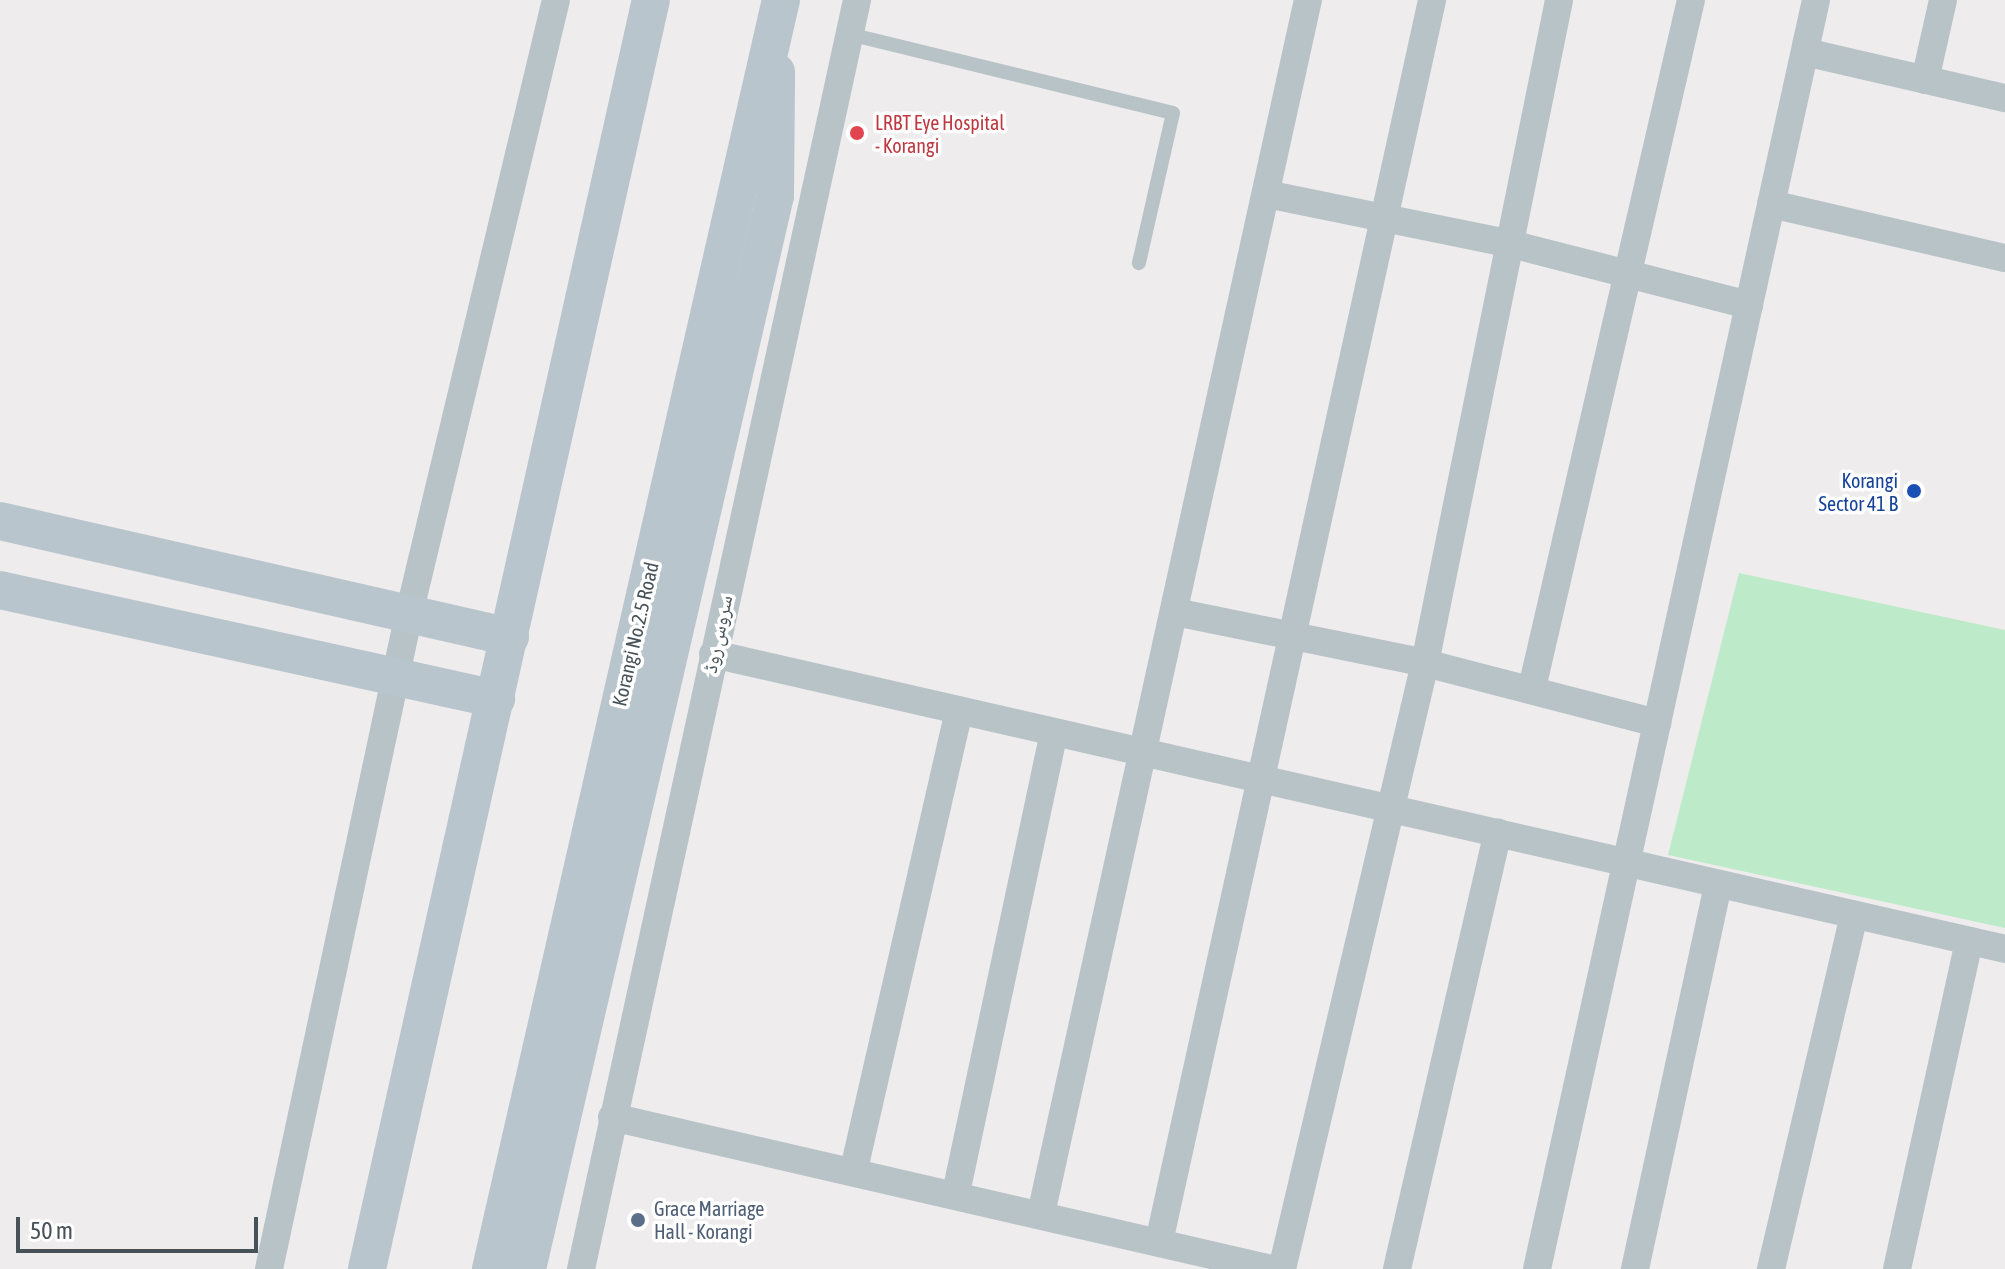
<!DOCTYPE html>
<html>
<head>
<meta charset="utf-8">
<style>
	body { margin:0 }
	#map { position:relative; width:2005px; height:1269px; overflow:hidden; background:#efeced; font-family:"Asap Condensed","Noto Naskh Arabic",sans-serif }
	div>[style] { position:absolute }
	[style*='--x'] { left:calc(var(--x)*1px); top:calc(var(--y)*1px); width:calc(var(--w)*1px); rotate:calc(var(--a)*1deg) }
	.green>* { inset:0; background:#bdeac8 }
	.lane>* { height:14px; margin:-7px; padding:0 7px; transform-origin:7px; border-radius:7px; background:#b8c3c8 }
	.street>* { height:28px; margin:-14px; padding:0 14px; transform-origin:14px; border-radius:14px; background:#b8c3c8 }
	.secondary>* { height:38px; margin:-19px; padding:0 19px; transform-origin:19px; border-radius:19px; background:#b9c5cd }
	.dots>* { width:22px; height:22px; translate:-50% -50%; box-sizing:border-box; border:4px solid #fff; border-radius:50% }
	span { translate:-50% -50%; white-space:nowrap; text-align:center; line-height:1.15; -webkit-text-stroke:7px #fff; paint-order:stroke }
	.health-label { font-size:20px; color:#be3a42 }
	.left { translate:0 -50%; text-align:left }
	.transit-label { font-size:20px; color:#164399 }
	.right { translate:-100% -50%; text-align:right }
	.street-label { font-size:20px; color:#465258 }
	.service-label { font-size:20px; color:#4e5e75 }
	.scale { position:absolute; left:16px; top:1217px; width:242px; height:36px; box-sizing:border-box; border:4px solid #465258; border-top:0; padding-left:10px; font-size:24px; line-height:28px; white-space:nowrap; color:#465258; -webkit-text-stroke:6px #fff; paint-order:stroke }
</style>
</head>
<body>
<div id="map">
	<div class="green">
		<div style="clip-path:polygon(1739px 573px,2005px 630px,2005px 928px,1668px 855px)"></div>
	</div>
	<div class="lane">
		<div style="--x:849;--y:34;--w:333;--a:13.7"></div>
		<div style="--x:1173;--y:113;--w:154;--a:102.8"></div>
	</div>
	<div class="street">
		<div style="--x:1805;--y:52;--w:205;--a:13"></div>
		<div style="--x:1925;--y:80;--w:82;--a:-77.3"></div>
		<div style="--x:1266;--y:194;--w:246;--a:11.5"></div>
		<div style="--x:1507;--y:243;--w:250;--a:14.4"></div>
		<div style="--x:1771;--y:204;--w:240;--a:13"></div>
		<div style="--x:1175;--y:612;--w:255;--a:11.5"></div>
		<div style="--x:1425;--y:663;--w:240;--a:14.5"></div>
		<div style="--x:713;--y:654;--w:1325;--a:12.86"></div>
		<div style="--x:1532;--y:688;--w:706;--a:-76.99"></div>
		<div style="--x:612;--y:1117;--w:677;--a:12.97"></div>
		<div style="--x:854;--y:1169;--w:470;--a:-77.1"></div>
		<div style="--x:956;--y:1193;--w:471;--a:-78"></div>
		<div style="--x:1041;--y:1214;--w:1243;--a:-77.6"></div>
		<div style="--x:1159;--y:1242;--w:1272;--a:-77.6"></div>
		<div style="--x:269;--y:1269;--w:670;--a:-77.94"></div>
		<div style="--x:409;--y:614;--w:631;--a:-76.54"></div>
		<div style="--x:581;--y:1269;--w:1299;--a:-77.73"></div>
		<div style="--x:1282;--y:1269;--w:623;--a:-76.72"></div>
		<div style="--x:1425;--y:663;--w:676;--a:-78.57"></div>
		<div style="--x:1397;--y:1269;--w:448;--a:-77"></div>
		<div style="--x:1537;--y:1269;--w:1299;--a:-77.6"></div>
		<div style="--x:1635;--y:1269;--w:394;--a:-77.8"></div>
		<div style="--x:1771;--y:1269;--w:364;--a:-76.8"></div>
		<div style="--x:1897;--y:1269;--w:336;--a:-77.6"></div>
	</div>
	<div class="secondary">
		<div style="--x:0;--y:521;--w:523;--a:12.81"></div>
		<div style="--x:0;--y:590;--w:508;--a:12.39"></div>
		<div style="--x:367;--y:1269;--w:1300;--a:-77.39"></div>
		<div style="--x:491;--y:1269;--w:1302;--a:-77.13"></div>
		<div style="--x:527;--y:1269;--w:1101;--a:-76.99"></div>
		<div style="--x:775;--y:196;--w:124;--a:-89.5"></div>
	</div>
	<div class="dots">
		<div style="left:857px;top:133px;background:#e0444e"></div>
		<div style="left:1914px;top:491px;background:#1a4fb4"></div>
		<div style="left:638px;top:1220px;background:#5c6f8a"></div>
	</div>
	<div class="health-label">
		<span class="left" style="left:875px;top:134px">LRBT Eye Hospital<br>- Korangi</span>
	</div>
	<div class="transit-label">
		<span class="right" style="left:1898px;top:492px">Korangi<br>Sector 41 B</span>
	</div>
	<div class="street-label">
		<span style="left:635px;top:634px;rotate:-77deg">Korangi No.2.5 Road</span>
		<span style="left:717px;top:634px;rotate:-78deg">سروس روڈ</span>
	</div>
	<div class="service-label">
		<span class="left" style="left:654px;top:1220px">Grace Marriage<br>Hall - Korangi</span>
	</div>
	<div class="scale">50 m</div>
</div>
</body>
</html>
